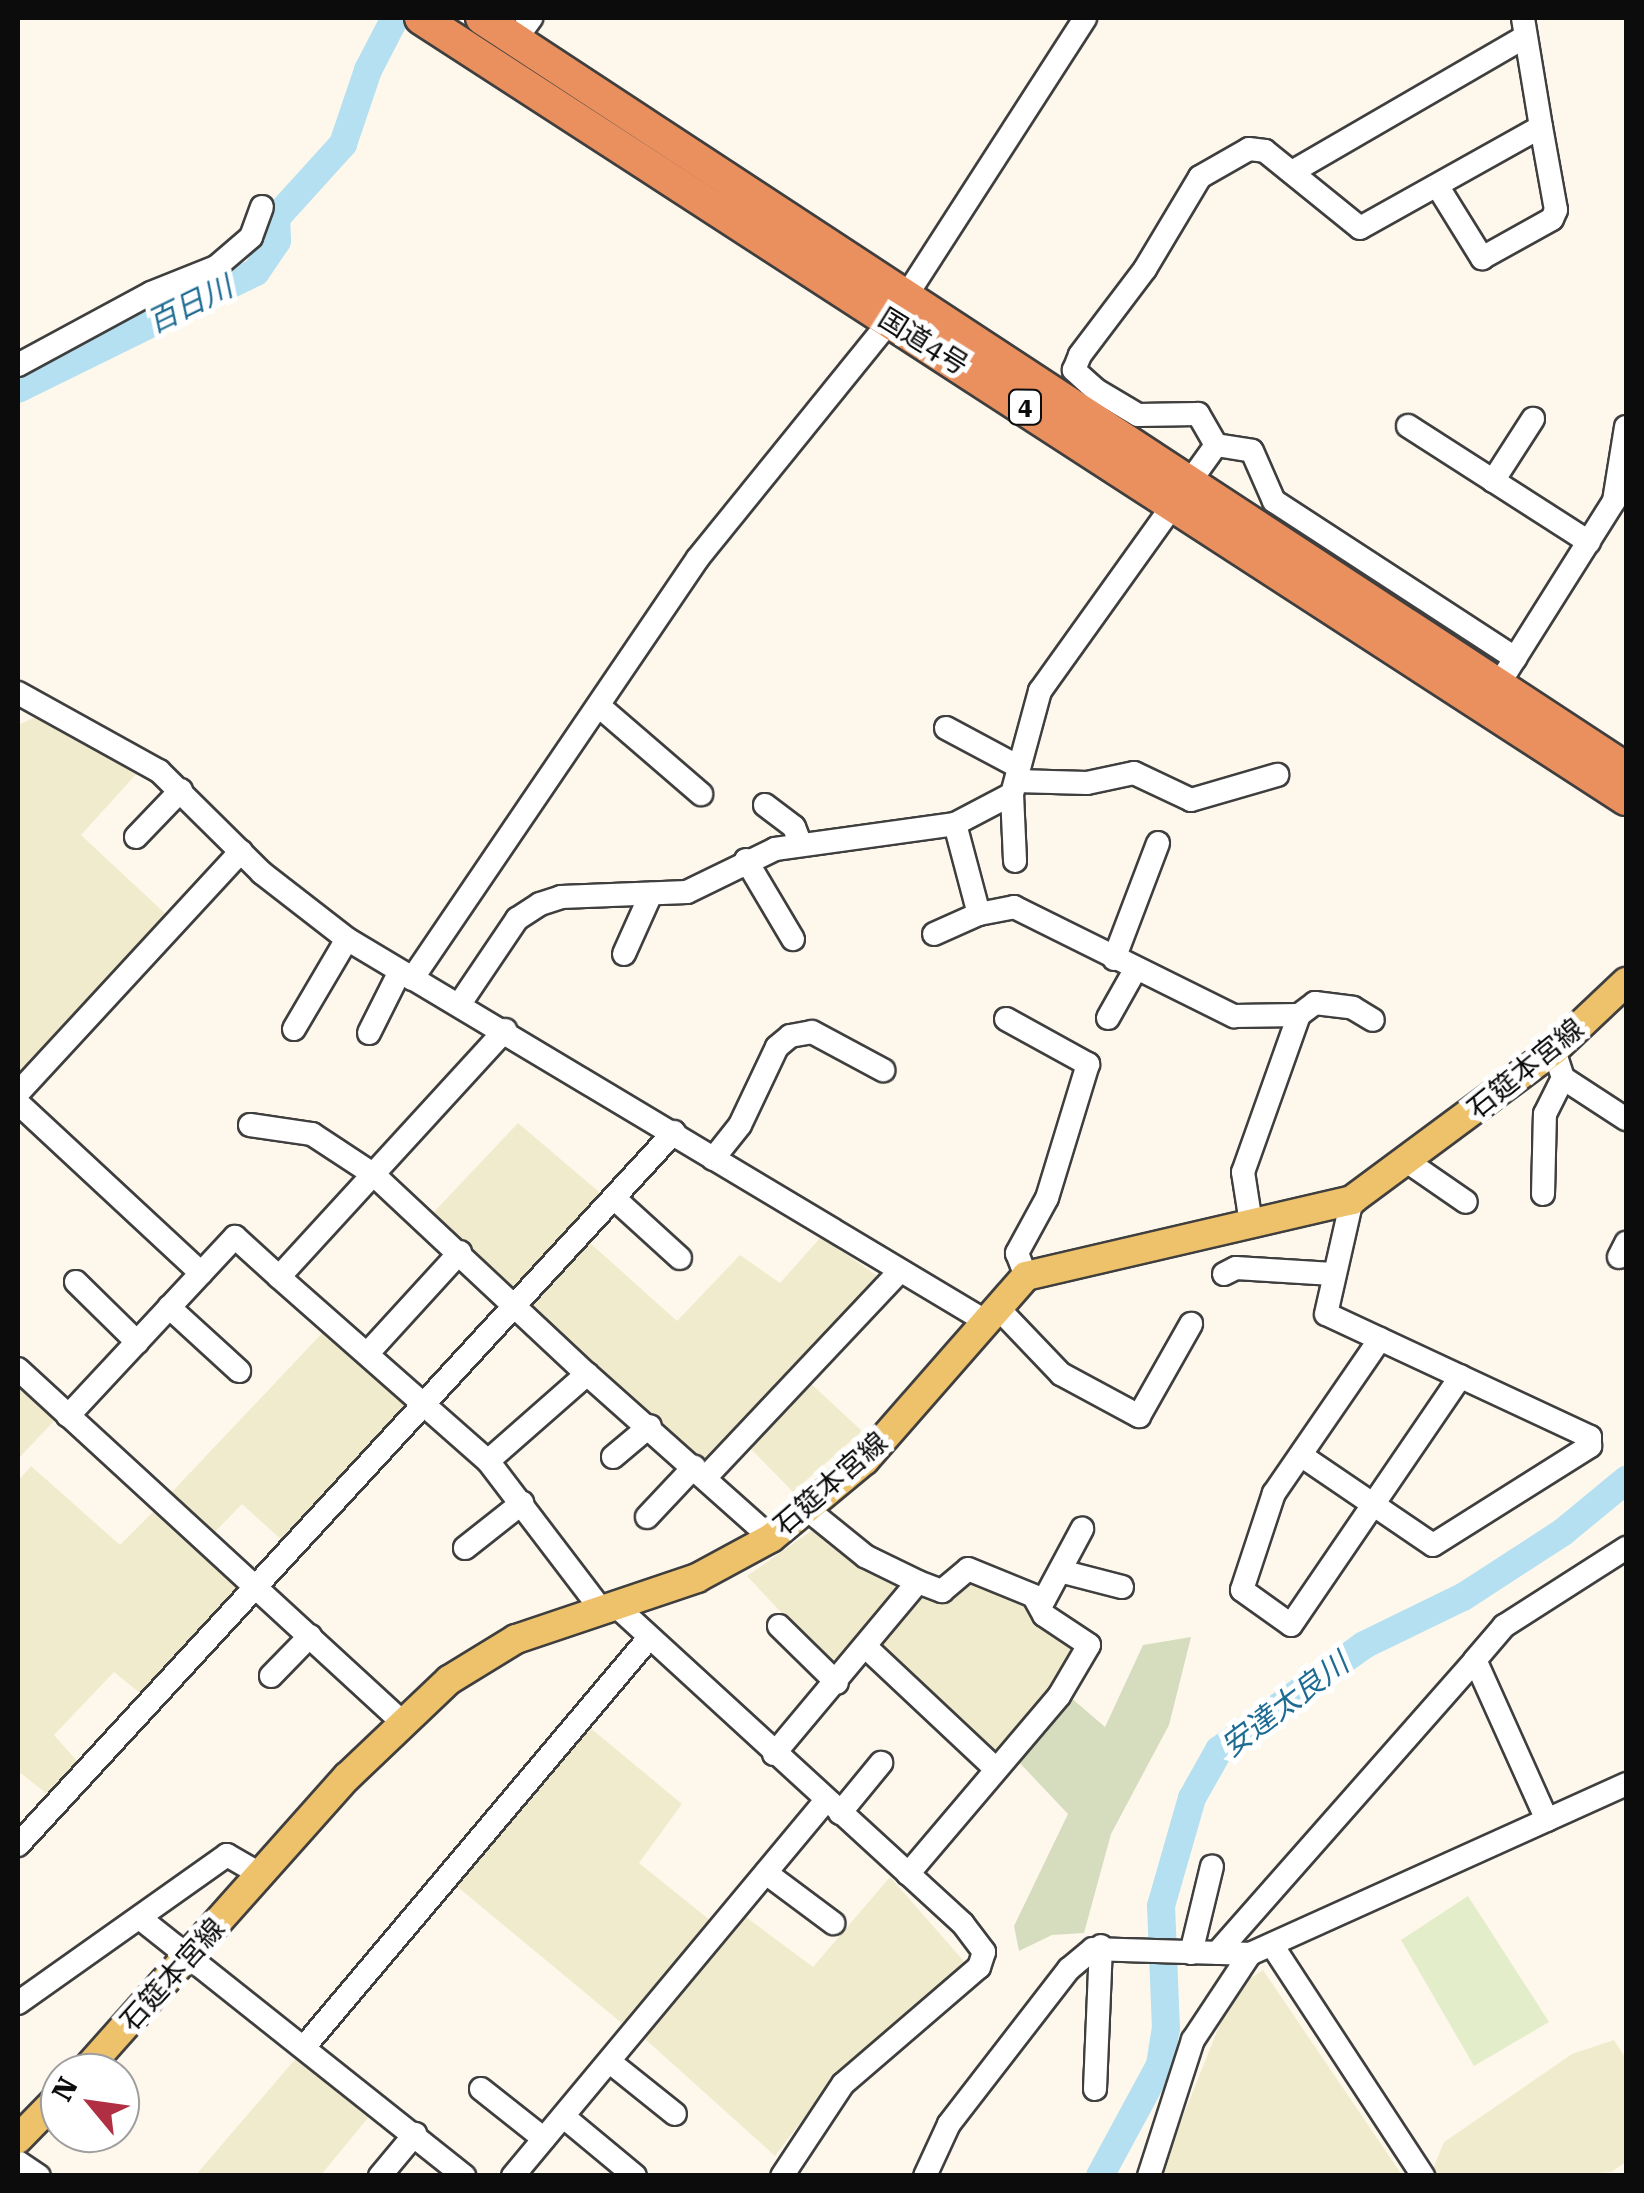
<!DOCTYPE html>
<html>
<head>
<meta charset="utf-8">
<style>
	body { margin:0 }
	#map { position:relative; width:1644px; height:2193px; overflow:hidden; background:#fef8ec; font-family:"Roboto Serif","Noto Sans JP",serif }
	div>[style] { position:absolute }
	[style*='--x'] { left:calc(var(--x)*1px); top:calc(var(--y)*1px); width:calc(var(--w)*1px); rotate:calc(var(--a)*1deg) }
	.farmland>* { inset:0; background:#f1ebce }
	.cemetery>* { inset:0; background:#d6ddbf }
	.pitch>* { inset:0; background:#e4edc9 }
	.river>* { height:28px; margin:-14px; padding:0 14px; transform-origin:14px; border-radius:14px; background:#b4e0f1 }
	.roads { filter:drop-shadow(2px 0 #3f3f3f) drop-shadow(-2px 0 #3f3f3f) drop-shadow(0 2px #3f3f3f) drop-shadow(0 -2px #3f3f3f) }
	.minor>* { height:22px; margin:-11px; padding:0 11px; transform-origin:11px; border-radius:11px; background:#fff }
	.major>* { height:28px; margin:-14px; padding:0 14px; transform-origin:14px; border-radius:14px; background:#eec16b }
	.highway>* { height:32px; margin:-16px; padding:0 16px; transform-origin:16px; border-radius:16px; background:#e9905e }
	span { translate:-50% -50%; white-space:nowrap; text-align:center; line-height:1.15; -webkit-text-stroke:10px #fff; paint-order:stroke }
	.shield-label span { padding:2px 8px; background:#fff; border:2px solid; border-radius:8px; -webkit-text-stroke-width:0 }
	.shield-label { font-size:25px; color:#0c0c0c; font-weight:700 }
	.street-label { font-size:28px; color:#0c0c0c }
	.water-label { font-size:30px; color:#1f6c93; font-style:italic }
	.frame { position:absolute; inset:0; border:20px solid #0c0c0c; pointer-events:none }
	.north { position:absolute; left:40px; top:2053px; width:100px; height:100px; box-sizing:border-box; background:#fff; border:2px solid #9e9e9e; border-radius:50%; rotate:299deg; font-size:28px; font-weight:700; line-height:40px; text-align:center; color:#0c0c0c }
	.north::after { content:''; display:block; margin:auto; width:35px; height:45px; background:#b02f42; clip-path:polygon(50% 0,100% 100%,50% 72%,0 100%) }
</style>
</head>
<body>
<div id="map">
	<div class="farmland">
		<div style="clip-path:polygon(46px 712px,141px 769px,81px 835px,170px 918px,18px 1080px,18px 725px)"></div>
		<div style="clip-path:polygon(518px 1123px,605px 1197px,516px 1290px,431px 1215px)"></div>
		<div style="clip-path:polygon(821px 1237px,879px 1277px,707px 1470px,527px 1309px,589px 1242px,677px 1321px,740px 1255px,780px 1283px)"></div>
		<div style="clip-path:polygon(326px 1329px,409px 1405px,285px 1543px,242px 1504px,212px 1535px,169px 1495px)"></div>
		<div style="clip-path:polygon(807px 1380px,862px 1431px,793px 1492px,747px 1445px)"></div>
		<div style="clip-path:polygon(18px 1385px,55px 1420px,18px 1459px)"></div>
		<div style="clip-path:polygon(31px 1466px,120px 1545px,155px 1510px,241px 1587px,141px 1694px,114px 1672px,54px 1735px,77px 1761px,47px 1794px,18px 1771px,18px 1481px)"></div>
		<div style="clip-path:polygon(811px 1531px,905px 1588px,837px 1672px,747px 1576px)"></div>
		<div style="clip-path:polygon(970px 1583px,1033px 1606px,1074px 1647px,1054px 1690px,996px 1757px,877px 1642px,919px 1596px,949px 1599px)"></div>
		<div style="clip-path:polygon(588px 1726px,682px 1804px,639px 1863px,711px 1921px,624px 2025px,454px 1884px)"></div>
		<div style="clip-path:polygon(890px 1877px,969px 1967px,816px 2102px,775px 2156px,645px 2039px,742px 1914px,813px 1967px)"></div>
		<div style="clip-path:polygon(1263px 1970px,1402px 2175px,1159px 2176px,1234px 1989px)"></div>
		<div style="clip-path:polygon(1614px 2040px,1626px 2059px,1626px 2162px,1611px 2172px,1566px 2175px,1430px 2176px,1444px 2142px,1572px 2054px)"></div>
		<div style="clip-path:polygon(297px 2057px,368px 2118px,321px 2175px,195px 2176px)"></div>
	</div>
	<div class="cemetery">
		<div style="clip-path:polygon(1191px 1637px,1169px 1725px,1111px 1834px,1084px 1933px,1052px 1935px,1019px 1951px,1014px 1926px,1068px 1814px,1015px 1758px,1069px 1696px,1105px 1727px,1143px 1645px)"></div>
	</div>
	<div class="pitch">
		<div style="clip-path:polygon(1468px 1896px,1549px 2022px,1474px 2066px,1401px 1940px)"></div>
	</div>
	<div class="river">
		<div style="--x:18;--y:389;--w:265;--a:-26.2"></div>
		<div style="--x:256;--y:272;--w:37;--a:-56"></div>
		<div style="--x:277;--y:241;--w:23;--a:-92"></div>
		<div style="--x:276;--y:218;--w:100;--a:-47.8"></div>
		<div style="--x:343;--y:144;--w:78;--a:-71.3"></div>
		<div style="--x:368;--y:70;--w:59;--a:-62.6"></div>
		<div style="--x:1100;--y:2176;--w:126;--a:-61.6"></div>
		<div style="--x:1160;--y:2065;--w:36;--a:-81"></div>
		<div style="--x:1166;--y:2029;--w:123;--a:-92.3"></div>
		<div style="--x:1161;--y:1906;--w:112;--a:-74"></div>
		<div style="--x:1192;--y:1798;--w:55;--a:-60.6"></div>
		<div style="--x:1219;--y:1750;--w:179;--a:-35.9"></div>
		<div style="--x:1364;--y:1645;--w:110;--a:-25.9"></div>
		<div style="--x:1463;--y:1597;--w:119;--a:-33"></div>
		<div style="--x:1563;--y:1532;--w:82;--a:-39.5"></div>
	</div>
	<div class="roads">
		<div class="minor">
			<div style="--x:516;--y:39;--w:26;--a:-54"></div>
			<div style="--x:1292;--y:172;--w:269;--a:-30.1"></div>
			<div style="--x:1438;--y:187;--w:84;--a:58.2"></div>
			<div style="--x:1482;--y:258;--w:80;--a:-29.1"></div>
			<div style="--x:1552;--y:219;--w:10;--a:-66"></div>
			<div style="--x:1556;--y:210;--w:84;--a:-100.2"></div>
			<div style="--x:18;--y:365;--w:151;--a:-28.4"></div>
			<div style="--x:151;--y:293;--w:70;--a:-21.8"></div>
			<div style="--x:216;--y:267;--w:46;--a:-40.6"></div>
			<div style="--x:251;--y:237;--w:32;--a:-70"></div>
			<div style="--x:1408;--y:426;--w:215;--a:32.7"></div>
			<div style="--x:1216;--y:445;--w:36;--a:9"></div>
			<div style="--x:1252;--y:451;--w:55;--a:66.3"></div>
			<div style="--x:1274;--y:501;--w:288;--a:33.1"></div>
			<div style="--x:1493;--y:481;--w:74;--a:-57.2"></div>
			<div style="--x:1507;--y:671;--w:201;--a:-57.8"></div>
			<div style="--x:1614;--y:501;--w:75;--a:-80.8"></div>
			<div style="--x:18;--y:693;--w:161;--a:29"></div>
			<div style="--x:159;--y:771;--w:145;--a:44.7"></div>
			<div style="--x:262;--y:873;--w:108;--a:37.8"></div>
			<div style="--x:347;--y:939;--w:746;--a:30.9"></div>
			<div style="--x:599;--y:706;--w:135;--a:40.8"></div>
			<div style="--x:946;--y:728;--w:83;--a:28.1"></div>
			<div style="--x:1016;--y:781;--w:71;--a:1.6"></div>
			<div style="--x:1087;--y:783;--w:48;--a:-12"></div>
			<div style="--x:1134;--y:773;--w:63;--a:25.3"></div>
			<div style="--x:1191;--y:800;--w:90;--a:-16.2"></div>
			<div style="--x:1012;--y:794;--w:67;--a:87.4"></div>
			<div style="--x:765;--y:805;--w:36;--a:37"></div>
			<div style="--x:794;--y:827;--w:19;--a:69"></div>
			<div style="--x:955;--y:824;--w:93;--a:75.1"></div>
			<div style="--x:979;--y:914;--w:36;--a:-11"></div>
			<div style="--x:1014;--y:907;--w:246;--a:26.4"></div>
			<div style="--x:1234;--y:1016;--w:65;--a:-0.9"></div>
			<div style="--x:1299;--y:1015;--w:167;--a:109.6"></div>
			<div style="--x:1243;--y:1172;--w:52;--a:81.1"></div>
			<div style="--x:136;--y:837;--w:65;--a:-46.2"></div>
			<div style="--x:746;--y:860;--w:92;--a:59.3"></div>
			<div style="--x:934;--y:934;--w:49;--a:-24"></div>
			<div style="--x:624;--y:954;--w:66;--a:-65.8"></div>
			<div style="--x:1114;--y:959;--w:124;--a:-69.2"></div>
			<div style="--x:412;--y:979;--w:509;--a:-55.81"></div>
			<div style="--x:698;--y:558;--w:305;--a:-51"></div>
			<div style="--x:890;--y:321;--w:360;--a:-57.2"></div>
			<div style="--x:459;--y:1005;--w:104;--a:-56"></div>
			<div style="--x:517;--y:919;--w:27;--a:-33"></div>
			<div style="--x:540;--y:904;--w:22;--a:-18"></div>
			<div style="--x:561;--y:897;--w:126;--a:-2.3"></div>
			<div style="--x:687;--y:892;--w:98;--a:-26"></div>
			<div style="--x:775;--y:849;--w:182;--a:-7.9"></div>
			<div style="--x:955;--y:824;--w:64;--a:-27.8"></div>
			<div style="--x:1012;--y:794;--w:107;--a:-74.8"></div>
			<div style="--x:1040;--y:691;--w:302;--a:-54.4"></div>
			<div style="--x:1216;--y:445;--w:36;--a:-120"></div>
			<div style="--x:1198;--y:414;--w:60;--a:179"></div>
			<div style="--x:1138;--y:415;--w:49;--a:-149.2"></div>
			<div style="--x:1096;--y:390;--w:30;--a:-138"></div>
			<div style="--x:1074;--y:370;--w:16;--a:-68"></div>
			<div style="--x:1080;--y:355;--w:108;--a:-52.9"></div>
			<div style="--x:1145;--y:269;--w:107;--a:-59.1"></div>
			<div style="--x:1200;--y:177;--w:56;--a:-29.7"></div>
			<div style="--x:1249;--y:149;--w:16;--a:7"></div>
			<div style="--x:1265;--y:151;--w:122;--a:39"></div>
			<div style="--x:1360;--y:228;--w:207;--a:-29.2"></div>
			<div style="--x:1541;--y:127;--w:110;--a:-99.4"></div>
			<div style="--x:1299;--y:1015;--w:20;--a:-37"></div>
			<div style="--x:1315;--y:1003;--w:38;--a:7"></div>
			<div style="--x:1353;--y:1008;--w:23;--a:31"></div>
			<div style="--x:1108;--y:1018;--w:55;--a:-60.6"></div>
			<div style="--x:1006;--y:1019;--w:94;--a:28.8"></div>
			<div style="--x:1088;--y:1064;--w:140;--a:107"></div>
			<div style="--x:1047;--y:1198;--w:63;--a:118.6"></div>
			<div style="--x:1017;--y:1253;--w:25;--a:69"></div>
			<div style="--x:294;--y:1029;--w:104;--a:-59.5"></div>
			<div style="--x:369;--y:1033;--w:69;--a:-63.4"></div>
			<div style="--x:1563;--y:1078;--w:75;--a:33.1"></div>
			<div style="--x:18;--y:1093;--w:329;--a:-47.3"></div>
			<div style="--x:18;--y:1103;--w:250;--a:42.9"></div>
			<div style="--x:250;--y:1125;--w:63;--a:8.3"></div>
			<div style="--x:312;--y:1134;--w:73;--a:33.3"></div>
			<div style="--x:373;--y:1174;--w:293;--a:43.1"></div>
			<div style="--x:713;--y:1159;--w:43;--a:-51.5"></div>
			<div style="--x:740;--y:1125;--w:86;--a:-64.6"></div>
			<div style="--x:777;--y:1047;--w:17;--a:-40"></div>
			<div style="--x:790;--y:1036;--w:22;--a:-10"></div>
			<div style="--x:812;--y:1032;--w:81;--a:28.2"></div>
			<div style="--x:1408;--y:1162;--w:70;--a:34.6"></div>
			<div style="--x:1543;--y:1194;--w:80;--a:-88.6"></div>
			<div style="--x:1545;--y:1114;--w:40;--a:-63.4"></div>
			<div style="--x:1563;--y:1078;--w:29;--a:-108"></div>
			<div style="--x:614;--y:1198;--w:89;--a:42.3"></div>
			<div style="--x:1619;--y:1257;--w:16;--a:-63"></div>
			<div style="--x:1224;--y:1274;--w:13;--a:-27"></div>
			<div style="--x:1236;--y:1268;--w:97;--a:3.5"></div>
			<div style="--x:279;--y:1277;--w:278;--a:41.4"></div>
			<div style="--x:488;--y:1461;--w:185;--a:52.7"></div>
			<div style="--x:76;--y:1282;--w:86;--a:44.5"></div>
			<div style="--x:169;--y:1307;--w:95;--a:42.4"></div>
			<div style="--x:997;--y:1307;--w:93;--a:46.3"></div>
			<div style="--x:1061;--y:1374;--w:89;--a:28.3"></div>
			<div style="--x:1139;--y:1416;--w:106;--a:-60.5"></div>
			<div style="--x:1380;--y:1339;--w:187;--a:124.5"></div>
			<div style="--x:1274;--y:1493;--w:102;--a:108.3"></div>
			<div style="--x:1242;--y:1590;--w:60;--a:35.5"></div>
			<div style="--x:1291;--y:1625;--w:301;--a:-55.7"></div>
			<div style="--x:367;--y:1354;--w:138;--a:-47.6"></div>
			<div style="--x:18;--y:1369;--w:520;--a:42.58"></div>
			<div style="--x:68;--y:1416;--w:245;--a:-47"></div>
			<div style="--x:235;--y:1237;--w:59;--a:42.3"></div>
			<div style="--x:279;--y:1277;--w:335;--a:-47.5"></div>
			<div style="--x:1302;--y:1456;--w:158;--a:34.2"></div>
			<div style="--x:1433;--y:1545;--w:186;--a:-32.2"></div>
			<div style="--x:1590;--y:1446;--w:9;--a:-90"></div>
			<div style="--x:1590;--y:1437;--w:291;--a:-155"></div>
			<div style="--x:1326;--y:1314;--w:117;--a:-77.2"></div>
			<div style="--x:613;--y:1457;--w:48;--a:-40"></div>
			<div style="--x:488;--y:1461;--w:132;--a:-41.3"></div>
			<div style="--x:587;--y:1374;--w:246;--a:41.7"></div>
			<div style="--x:705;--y:1478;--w:284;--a:-46.7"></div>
			<div style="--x:647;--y:1517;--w:69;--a:-46.8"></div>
			<div style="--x:465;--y:1548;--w:73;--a:-38.3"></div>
			<div style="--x:1060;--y:1571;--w:64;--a:14.5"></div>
			<div style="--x:918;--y:1582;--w:26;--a:21"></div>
			<div style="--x:942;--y:1591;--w:34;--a:-40"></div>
			<div style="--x:968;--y:1569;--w:82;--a:22.2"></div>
			<div style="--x:1044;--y:1600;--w:81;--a:-61.8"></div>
			<div style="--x:614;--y:1604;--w:473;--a:42.5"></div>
			<div style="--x:963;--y:1924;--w:35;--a:53"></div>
			<div style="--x:984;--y:1952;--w:16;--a:108"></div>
			<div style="--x:979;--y:1967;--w:179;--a:139.3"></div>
			<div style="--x:843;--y:2084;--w:110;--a:123.5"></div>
			<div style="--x:779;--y:1626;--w:81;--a:44.5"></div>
			<div style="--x:868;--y:1649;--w:175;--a:43.2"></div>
			<div style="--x:271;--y:1676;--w:56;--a:-45.7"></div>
			<div style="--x:774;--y:1754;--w:224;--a:-50.1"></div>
			<div style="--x:918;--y:1582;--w:59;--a:-153.9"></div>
			<div style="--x:865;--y:1556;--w:75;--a:-141"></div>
			<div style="--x:840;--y:1813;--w:65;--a:-50.6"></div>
			<div style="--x:1547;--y:1820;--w:175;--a:-114.2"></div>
			<div style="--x:1475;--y:1660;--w:45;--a:-49.5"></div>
			<div style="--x:1504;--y:1626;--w:145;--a:-32.6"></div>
			<div style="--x:18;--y:1845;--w:969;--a:-47.38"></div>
			<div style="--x:766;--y:1873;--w:84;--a:36.7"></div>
			<div style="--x:908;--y:1874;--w:233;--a:-49.7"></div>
			<div style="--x:1059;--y:1696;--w:59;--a:-59.5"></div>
			<div style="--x:1089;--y:1645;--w:54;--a:-146.3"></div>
			<div style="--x:1044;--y:1615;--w:18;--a:-119"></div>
			<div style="--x:141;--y:1919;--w:413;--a:38.5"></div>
			<div style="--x:1272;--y:1945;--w:276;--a:56.8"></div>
			<div style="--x:1191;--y:1953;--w:89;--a:-76.4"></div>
			<div style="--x:1217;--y:1953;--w:390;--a:-48.6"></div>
			<div style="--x:18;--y:2003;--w:256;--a:-35.3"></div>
			<div style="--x:227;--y:1855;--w:39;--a:30"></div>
			<div style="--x:305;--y:2046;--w:534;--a:-49.86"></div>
			<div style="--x:610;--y:2062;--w:83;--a:38.7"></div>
			<div style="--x:481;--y:2089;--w:80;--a:38.4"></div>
			<div style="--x:1095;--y:2089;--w:143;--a:-87.6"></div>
			<div style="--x:564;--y:2117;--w:92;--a:39.7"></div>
			<div style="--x:18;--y:2162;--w:25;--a:34"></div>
			<div style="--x:380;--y:2176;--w:55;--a:-50.2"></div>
			<div style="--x:513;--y:2176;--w:489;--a:-50.2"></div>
			<div style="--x:925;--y:2176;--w:57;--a:-65.2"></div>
			<div style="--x:949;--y:2124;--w:196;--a:-52.3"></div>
			<div style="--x:1069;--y:1969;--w:31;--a:-40"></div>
			<div style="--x:1093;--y:1949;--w:157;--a:1.8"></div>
			<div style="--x:1250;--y:1954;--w:413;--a:-24.3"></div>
			<div style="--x:1149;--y:2176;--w:143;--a:-72.1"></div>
			<div style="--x:1193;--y:2040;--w:103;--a:-56.5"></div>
		</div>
		<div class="major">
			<div style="--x:83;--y:2073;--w:397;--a:-48.3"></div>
			<div style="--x:347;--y:1777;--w:141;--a:-43.6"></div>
			<div style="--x:449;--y:1680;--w:79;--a:-31.5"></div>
			<div style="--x:516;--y:1639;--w:191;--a:-18.6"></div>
			<div style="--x:697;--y:1578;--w:84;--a:-28.4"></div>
			<div style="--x:771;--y:1538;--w:122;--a:-39.7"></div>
			<div style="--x:865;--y:1460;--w:244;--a:-48.8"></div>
			<div style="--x:1026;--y:1276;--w:335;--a:-13.1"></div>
			<div style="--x:1352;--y:1200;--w:252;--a:-36.6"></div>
			<div style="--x:1554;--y:1050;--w:99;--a:-43.4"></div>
			<div style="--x:18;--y:2139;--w:60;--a:-45.7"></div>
		</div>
		<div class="highway">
			<div style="--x:421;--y:18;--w:1436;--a:32.95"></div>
			<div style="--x:482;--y:18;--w:1368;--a:33.28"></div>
		</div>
	</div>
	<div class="shield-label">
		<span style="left:1025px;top:407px">4</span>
	</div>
	<div class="street-label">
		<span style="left:923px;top:342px;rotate:32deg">国道4号</span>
		<span style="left:1526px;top:1069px;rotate:-39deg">石筵本宮線</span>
		<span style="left:831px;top:1484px;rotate:-41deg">石筵本宮線</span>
		<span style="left:173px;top:1975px;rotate:-48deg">石筵本宮線</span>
	</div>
	<div class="water-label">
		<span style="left:190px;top:305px;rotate:-26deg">百日川</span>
		<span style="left:1285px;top:1705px;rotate:-37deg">安達太良川</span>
	</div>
	<div class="frame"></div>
	<div class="north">N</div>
</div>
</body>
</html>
